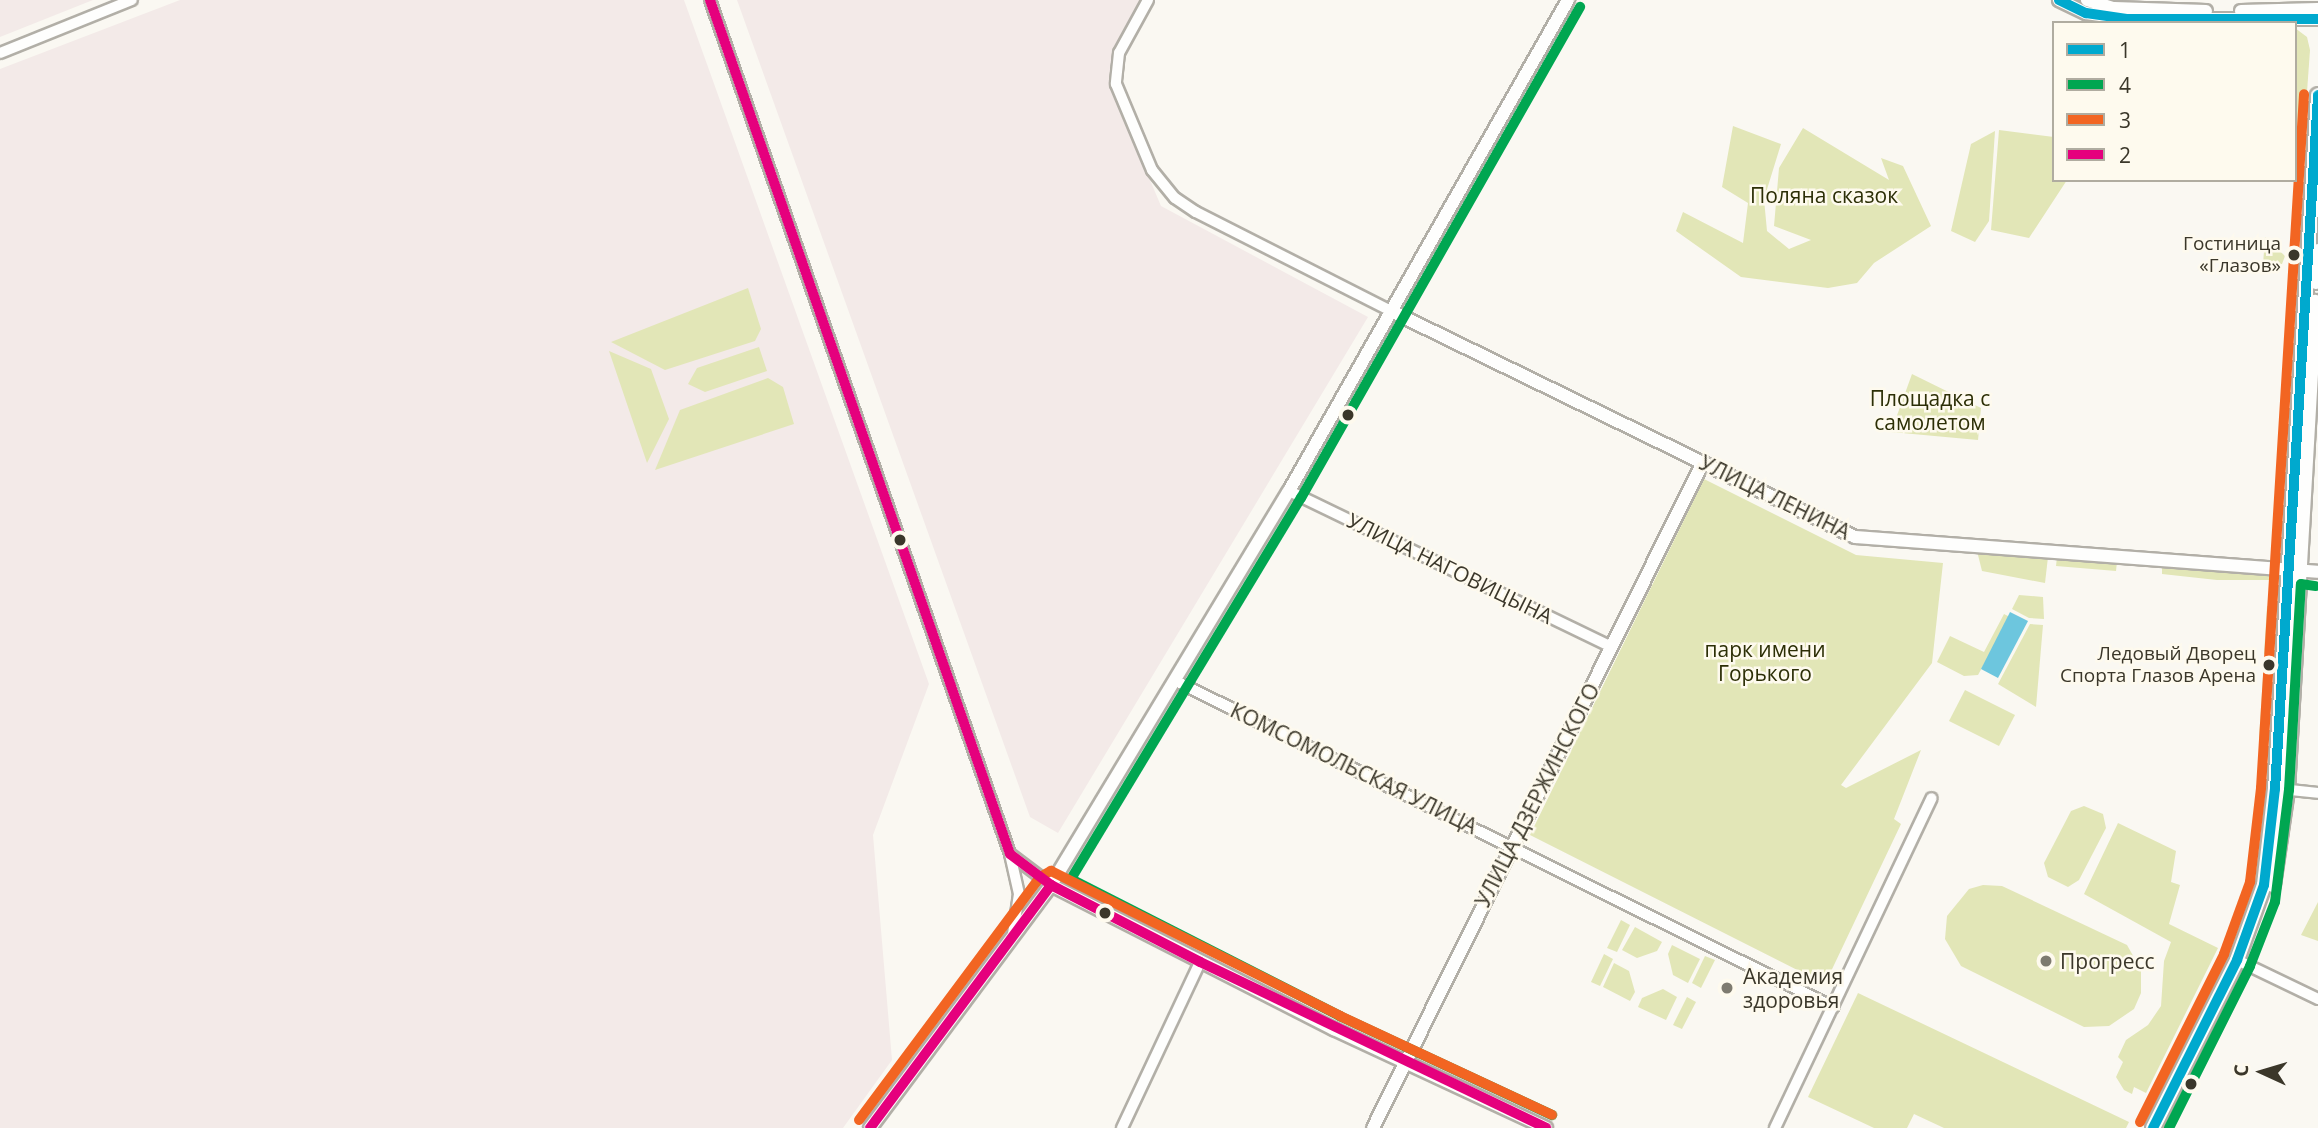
<!DOCTYPE html>
<html>
<head>
<meta charset="utf-8">
<style>
	body { margin:0 }
	#map { position:relative; width:2318px; height:1128px; overflow:hidden; background:#faf8f2; font-family:"Open Sans",sans-serif }
	div>[style] { position:absolute }
	[style*='--x'] { left:calc(var(--x)*1px); top:calc(var(--y)*1px); width:calc(var(--w)*1px); rotate:calc(var(--a)*1deg) }
	.industrial>* { inset:0; background:#f3eae8 }
	.green>* { inset:0; background:#e2e6b7 }
	.water>* { inset:0; background:#6dc6de }
	.roads { filter:drop-shadow(2px 0 #b2afa7) drop-shadow(-2px 0 #b2afa7) drop-shadow(0 2px #b2afa7) drop-shadow(0 -2px #b2afa7) }
	.minor>* { height:10px; margin:-5px; padding:0 5px; transform-origin:5px; border-radius:5px; background:#fefefd }
	.tertiary>* { height:12px; margin:-6px; padding:0 6px; transform-origin:6px; border-radius:6px; background:#fefefd }
	.secondary>* { height:14px; margin:-7px; padding:0 7px; transform-origin:7px; border-radius:7px; background:#fefefd }
	.bus-1>* { height:10px; margin:-5px; padding:0 5px; transform-origin:5px; border-radius:5px; background:#00a9ce }
	.bus-2>* { height:10px; margin:-5px; padding:0 5px; transform-origin:5px; border-radius:5px; background:#00a651 }
	.bus-3>* { height:10px; margin:-5px; padding:0 5px; transform-origin:5px; border-radius:5px; background:#f26522 }
	.bus-4>* { height:10px; margin:-5px; padding:0 5px; transform-origin:5px; border-radius:5px; background:#e5007d }
	.dots>* { width:19px; height:19px; translate:-50% -50%; box-sizing:border-box; border:4px solid #fefaee; border-radius:50% }
	span { translate:-50% -50%; white-space:nowrap; text-align:center; line-height:1.15; -webkit-text-stroke:5px #fefaee; paint-order:stroke }
	.bus-label { font-size:19px; color:#3b372a }
	.right { translate:-100% -50%; text-align:right }
	.park-label { font-size:21px; color:#2c2f06 }
	.street-label { font-size:21px; color:#3b372a }
	.poi-label { font-size:21px; color:#3b372a }
	.left { translate:0 -50%; text-align:left }
	.legend { position:absolute; left:2052px; top:21px; width:245px; height:161px; box-sizing:border-box; background:#fefaee; border:2px solid #b0aca0; margin:0; padding:9px 12px; list-style:none; font-size:21px; color:#3b372a }
	.legend li { display:flex; align-items:center; gap:14px; height:35px }
	.legend b { width:35px; border:2px solid #b0aca0 }
	.north { position:absolute; left:2227px; top:1037px; width:70px; height:70px; -webkit-text-stroke:5px #fefaee; paint-order:stroke; rotate:274deg; font-size:19px; font-weight:700; line-height:28px; text-align:center; color:#3b372a }
	.north::after { content:''; display:block; margin:auto; width:24px; height:32px; background:#3b372a; clip-path:polygon(50% 0,100% 100%,50% 72%,0 100%) }
</style>
</head>
<body>
<div id="map">
	<div class="industrial">
		<div style="clip-path:polygon(0 0,93px 0,0 37px)"></div>
		<div style="clip-path:polygon(180px 0,684px 0,929px 684px,873px 835px,892px 1060px,843px 1128px,0 1128px,0 69px)"></div>
		<div style="clip-path:polygon(737px 0,1151px 0,1111px 88px,1161px 206px,1368px 317px,1058px 833px,1030px 817px)"></div>
	</div>
	<div class="green">
		<div style="clip-path:polygon(2295px 28px,2307px 37px,2310px 50px,2301px 176px,2295px 176px)"></div>
		<div style="clip-path:polygon(1733px 126px,1781px 144px,1764px 199px,1767px 231px,1789px 249px,1811px 240px,1774px 226px,1779px 168px,1803px 128px,1889px 180px,1881px 158px,1903px 166px,1931px 226px,1874px 263px,1857px 283px,1828px 288px,1741px 277px,1676px 231px,1683px 212px,1743px 243px,1748px 203px,1722px 187px)"></div>
		<div style="clip-path:polygon(1999px 130px,2054px 137px,2054px 180px,2067px 180px,2029px 238px,1991px 230px)"></div>
		<div style="clip-path:polygon(1995px 131px,1989px 221px,1975px 242px,1951px 231px,1971px 144px)"></div>
		<div style="clip-path:polygon(2265px 237px,2285px 256px,2282px 264px,2263px 265px)"></div>
		<div style="clip-path:polygon(748px 288px,761px 329px,755px 341px,665px 370px,611px 342px)"></div>
		<div style="clip-path:polygon(759px 347px,767px 371px,705px 392px,688px 384px,697px 368px)"></div>
		<div style="clip-path:polygon(609px 351px,651px 369px,669px 419px,647px 463px)"></div>
		<div style="clip-path:polygon(1912px 374px,1981px 408px,1978px 440px,1891px 432px)"></div>
		<div style="clip-path:polygon(768px 378px,783px 387px,794px 424px,655px 470px,680px 410px)"></div>
		<div style="clip-path:polygon(1704px 479px,1856px 555px,1943px 563px,1932px 663px,1841px 785px,1846px 788px,1921px 750px,1894px 819px,1901px 824px,1825px 984px,1530px 835px)"></div>
		<div style="clip-path:polygon(1977px 551px,2048px 557px,2045px 583px,1982px 571px)"></div>
		<div style="clip-path:polygon(2057px 557px,2117px 562px,2116px 571px,2056px 566px)"></div>
		<div style="clip-path:polygon(2162px 565px,2271px 573px,2273px 576px,2272px 580px,2217px 580px,2162px 574px)"></div>
		<div style="clip-path:polygon(2019px 595px,2043px 597px,2044px 619px,2029px 618px,2012px 609px)"></div>
		<div style="clip-path:polygon(2267px 606px,2274px 607px,2271px 655px,2264px 654px)"></div>
		<div style="clip-path:polygon(2004px 614px,2010px 617px,1978px 675px,1964px 676px,1937px 662px,1950px 636px,1984px 652px)"></div>
		<div style="clip-path:polygon(2030px 624px,2043px 625px,2036px 707px,1998px 684px)"></div>
		<div style="clip-path:polygon(2263px 677px,2269px 678px,2265px 738px,2259px 738px)"></div>
		<div style="clip-path:polygon(1965px 690px,2015px 715px,1999px 746px,1949px 721px)"></div>
		<div style="clip-path:polygon(2084px 806px,2103px 814px,2106px 828px,2079px 880px,2068px 887px,2048px 877px,2044px 863px,2071px 811px)"></div>
		<div style="clip-path:polygon(2118px 823px,2176px 851px,2171px 882px,2180px 885px,2169px 924px,2218px 948px,2146px 1093px,2134px 1087px,2132px 1094px,2124px 1090px,2116px 1077px,2123px 1062px,2118px 1057px,2126px 1040px,2148px 1025px,2161px 1006px,2164px 961px,2171px 942px,2084px 894px)"></div>
		<div style="clip-path:polygon(1983px 885px,2002px 886px,2127px 945px,2141px 970px,2141px 993px,2134px 1009px,2109px 1026px,2084px 1027px,1961px 966px,1945px 939px,1947px 916px,1969px 889px)"></div>
		<div style="clip-path:polygon(2318px 902px,2318px 941px,2301px 935px)"></div>
		<div style="clip-path:polygon(1621px 920px,1630px 925px,1617px 952px,1607px 948px)"></div>
		<div style="clip-path:polygon(1635px 927px,1662px 942px,1657px 951px,1637px 958px,1622px 950px)"></div>
		<div style="clip-path:polygon(1672px 945px,1700px 959px,1688px 983px,1673px 975px,1668px 954px)"></div>
		<div style="clip-path:polygon(1604px 954px,1613px 959px,1600px 986px,1591px 982px)"></div>
		<div style="clip-path:polygon(1705px 956px,1715px 960px,1701px 988px,1692px 983px)"></div>
		<div style="clip-path:polygon(1614px 963px,1629px 971px,1635px 992px,1630px 1001px,1603px 987px)"></div>
		<div style="clip-path:polygon(1663px 989px,1677px 997px,1666px 1020px,1638px 1007px,1642px 998px)"></div>
		<div style="clip-path:polygon(1858px 993px,2129px 1122px,2126px 1128px,1944px 1128px,1914px 1114px,1907px 1128px,1874px 1128px,1808px 1097px)"></div>
		<div style="clip-path:polygon(1687px 997px,1696px 1002px,1682px 1029px,1673px 1025px)"></div>
	</div>
	<div class="water">
		<div style="clip-path:polygon(2010px 612px,2028px 621px,1998px 678px,1981px 669px)"></div>
	</div>
	<div class="roads">
		<div class="minor">
			<div style="--x:710;--y:0;--w:905;--a:70.64"></div>
			<div style="--x:1010;--y:854;--w:51;--a:37.1"></div>
			<div style="--x:1148;--y:0;--w:60;--a:118.7"></div>
			<div style="--x:1119;--y:53;--w:31;--a:96"></div>
			<div style="--x:1116;--y:84;--w:93;--a:67.3"></div>
			<div style="--x:1152;--y:170;--w:36;--a:51"></div>
			<div style="--x:1175;--y:198;--w:25;--a:34"></div>
			<div style="--x:1196;--y:212;--w:219;--a:26.9"></div>
			<div style="--x:0;--y:53;--w:142;--a:-21.9"></div>
			<div style="--x:1289;--y:491;--w:358;--a:25.8"></div>
			<div style="--x:1174;--y:680;--w:736;--a:26.39"></div>
			<div style="--x:2281;--y:789;--w:37;--a:6"></div>
			<div style="--x:1010;--y:854;--w:41;--a:77.3"></div>
			<div style="--x:1019;--y:894;--w:40;--a:98.5"></div>
			<div style="--x:2237;--y:960;--w:90;--a:25.7"></div>
			<div style="--x:1122;--y:1128;--w:183;--a:-64.8"></div>
			<div style="--x:1775;--y:1128;--w:365;--a:-64.6"></div>
		</div>
		<div class="tertiary">
			<div style="--x:2059;--y:0;--w:30;--a:26"></div>
			<div style="--x:2086;--y:13;--w:41;--a:8.3"></div>
			<div style="--x:2127;--y:19;--w:191;--a:0"></div>
			<div style="--x:2087;--y:0;--w:28;--a:17"></div>
			<div style="--x:2114;--y:8;--w:92;--a:1.9"></div>
			<div style="--x:2241;--y:11;--w:77;--a:-1.5"></div>
			<div style="--x:1391;--y:311;--w:516;--a:25.97"></div>
			<div style="--x:1855;--y:537;--w:464;--a:4.3"></div>
			<div style="--x:1051;--y:885;--w:318;--a:27"></div>
			<div style="--x:1334;--y:1029;--w:234;--a:25"></div>
			<div style="--x:870;--y:1128;--w:303;--a:-53.3"></div>
			<div style="--x:1051;--y:885;--w:460;--a:-58.9"></div>
			<div style="--x:1289;--y:491;--w:565;--a:-60.39"></div>
			<div style="--x:1373;--y:1128;--w:743;--a:-63.64"></div>
		</div>
		<div class="secondary">
			<div style="--x:2316;--y:282;--w:31;--a:-86"></div>
			<div style="--x:2273;--y:885;--w:96;--a:-81.6"></div>
			<div style="--x:2287;--y:790;--w:489;--a:-86.7"></div>
			<div style="--x:2153;--y:1128;--w:188;--a:-63.4"></div>
			<div style="--x:2237;--y:960;--w:80;--a:-70.2"></div>
			<div style="--x:2264;--y:885;--w:97;--a:-83.5"></div>
			<div style="--x:2275;--y:789;--w:695;--a:-86.45"></div>
		</div>
	</div>
	<div class="bus-1">
		<div style="--x:2059;--y:0;--w:30;--a:26"></div>
		<div style="--x:2086;--y:13;--w:41;--a:8.3"></div>
		<div style="--x:2127;--y:19;--w:191;--a:0"></div>
		<div style="--x:2153;--y:1128;--w:188;--a:-63.4"></div>
		<div style="--x:2237;--y:960;--w:80;--a:-70.2"></div>
		<div style="--x:2264;--y:885;--w:97;--a:-83.5"></div>
		<div style="--x:2275;--y:789;--w:695;--a:-86.45"></div>
	</div>
	<div class="bus-2">
		<div style="--x:1552;--y:1115;--w:234;--a:-155"></div>
		<div style="--x:1340;--y:1016;--w:302;--a:-153"></div>
		<div style="--x:1071;--y:879;--w:445;--a:-58.9"></div>
		<div style="--x:1301;--y:498;--w:565;--a:-60.39"></div>
		<div style="--x:2169;--y:1128;--w:181;--a:-63.4"></div>
		<div style="--x:2250;--y:966;--w:69;--a:-68.7"></div>
		<div style="--x:2275;--y:902;--w:113;--a:-82.9"></div>
		<div style="--x:2289;--y:790;--w:206;--a:-86.7"></div>
		<div style="--x:2301;--y:584;--w:15;--a:8"></div>
	</div>
	<div class="bus-3">
		<div style="--x:859;--y:1120;--w:303;--a:-53.3"></div>
		<div style="--x:1040;--y:877;--w:13;--a:-29"></div>
		<div style="--x:1051;--y:871;--w:323;--a:26.6"></div>
		<div style="--x:1340;--y:1016;--w:234;--a:25"></div>
		<div style="--x:2140;--y:1122;--w:188;--a:-63.4"></div>
		<div style="--x:2224;--y:954;--w:77;--a:-70.1"></div>
		<div style="--x:2250;--y:882;--w:95;--a:-83.3"></div>
		<div style="--x:2261;--y:788;--w:695;--a:-86.45"></div>
	</div>
	<div class="bus-4">
		<div style="--x:710;--y:0;--w:905;--a:70.64"></div>
		<div style="--x:1010;--y:854;--w:51;--a:37.1"></div>
		<div style="--x:1051;--y:885;--w:168;--a:27.3"></div>
		<div style="--x:1200;--y:962;--w:384;--a:25.6"></div>
		<div style="--x:870;--y:1128;--w:303;--a:-53.3"></div>
	</div>
	<div class="dots">
		<div style="left:2294px;top:255px;background:#3b372a"></div>
		<div style="left:1348px;top:415px;background:#3b372a"></div>
		<div style="left:900px;top:540px;background:#3b372a"></div>
		<div style="left:2269px;top:665px;background:#3b372a"></div>
		<div style="left:1105px;top:913px;background:#3b372a"></div>
		<div style="left:2046px;top:961px;background:#7e7b70"></div>
		<div style="left:1727px;top:988px;background:#7e7b70"></div>
		<div style="left:2191px;top:1084px;background:#3b372a"></div>
	</div>
	<div class="bus-label">
		<span class="right" style="left:2281px;top:255px">Гостиница<br>«Глазов»</span>
		<span class="right" style="left:2256px;top:665px">Ледовый Дворец<br>Спорта Глазов Арена</span>
	</div>
	<div class="park-label">
		<span style="left:1824px;top:195px">Поляна сказок</span>
		<span style="left:1930px;top:410px">Площадка с<br>самолетом</span>
		<span style="left:1765px;top:661px">парк имени<br>Горького</span>
	</div>
	<div class="street-label">
		<span style="left:1775px;top:497px;rotate:26deg">УЛИЦА ЛЕНИНА</span>
		<span style="left:1450px;top:568px;rotate:26deg">УЛИЦА НАГОВИЦЫНА</span>
		<span style="left:1354px;top:768px;rotate:26deg">КОМСОМОЛЬСКАЯ УЛИЦА</span>
		<span style="left:1537px;top:795px;rotate:-63deg">УЛИЦА ДЗЕРЖИНСКОГО</span>
	</div>
	<div class="poi-label">
		<span class="left" style="left:2060px;top:961px">Прогресс</span>
		<span class="left" style="left:1743px;top:988px">Академия<br>здоровья</span>
	</div>
	<ul class="legend">
	<li><b style="height:9px;background:#00a9ce"></b>1</li>
	<li><b style="height:9px;background:#00a651"></b>4</li>
	<li><b style="height:9px;background:#f26522"></b>3</li>
	<li><b style="height:9px;background:#e5007d"></b>2</li>
	</ul>
	<div class="north">С</div>
</div>
</body>
</html>
